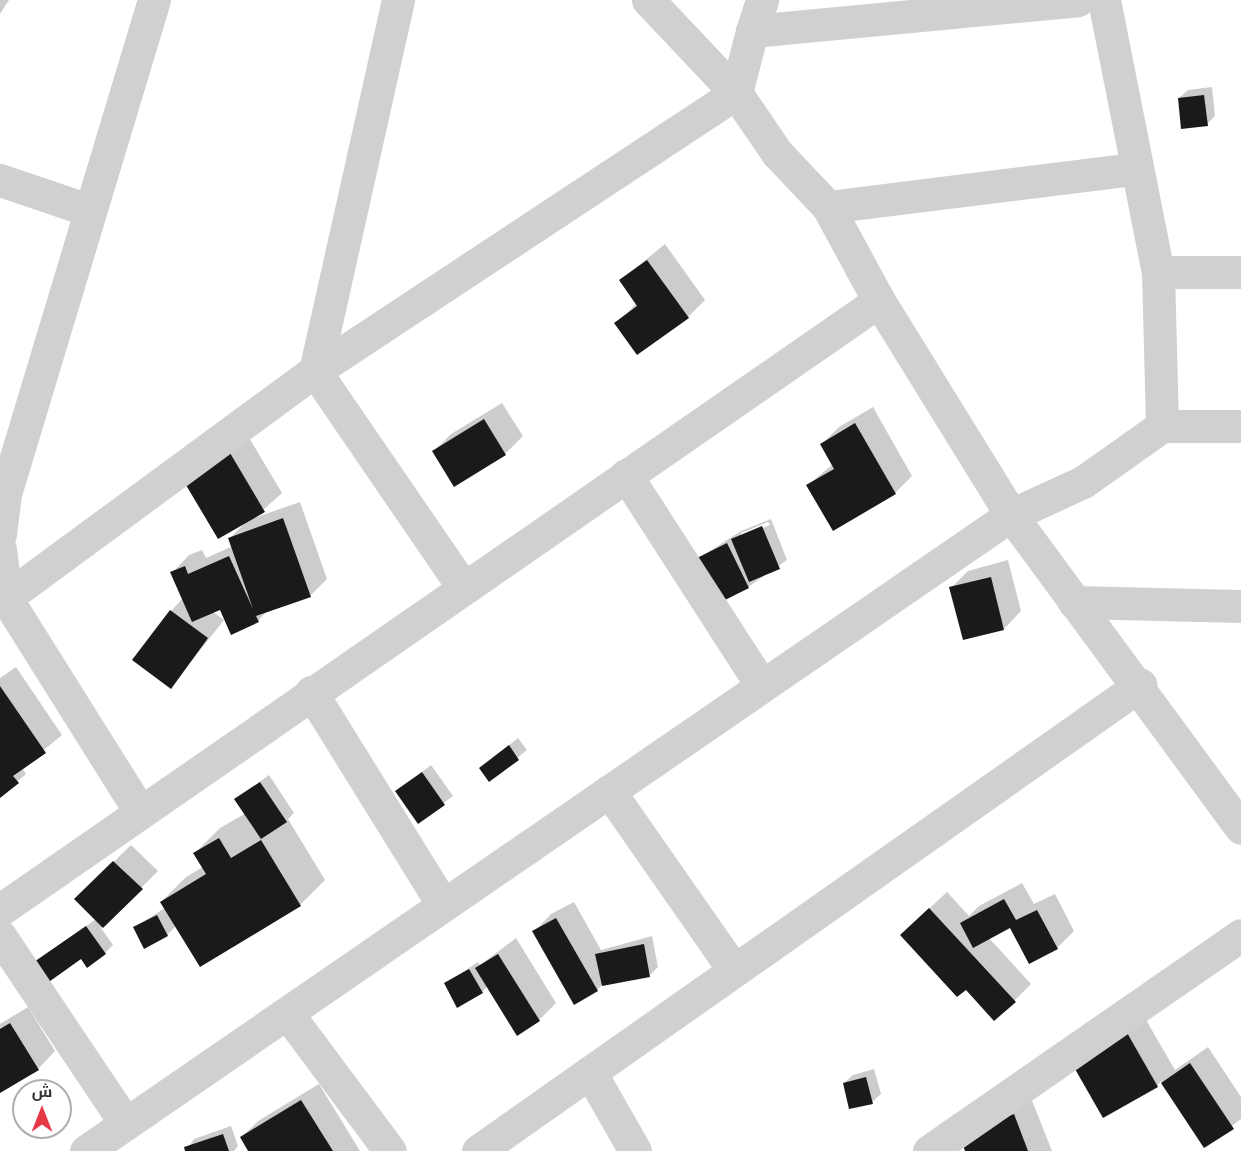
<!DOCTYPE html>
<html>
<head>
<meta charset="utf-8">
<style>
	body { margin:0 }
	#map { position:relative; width:1241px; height:1151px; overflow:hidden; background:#fff; font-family:Overpass,Cairo,sans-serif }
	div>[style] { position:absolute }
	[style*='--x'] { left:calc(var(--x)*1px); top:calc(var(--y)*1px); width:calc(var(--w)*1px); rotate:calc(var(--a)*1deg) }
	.shadow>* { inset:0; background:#0003 }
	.building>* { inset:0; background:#1a1a1a }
	.minor>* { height:33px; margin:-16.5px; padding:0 16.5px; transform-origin:16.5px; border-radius:16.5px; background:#d0d0d0 }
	span { translate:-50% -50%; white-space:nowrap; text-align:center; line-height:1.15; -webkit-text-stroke:6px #fff; paint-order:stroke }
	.north { position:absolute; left:12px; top:1079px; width:60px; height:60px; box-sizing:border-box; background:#fff; border:2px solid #adadad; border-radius:50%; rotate:0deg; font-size:16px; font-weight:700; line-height:24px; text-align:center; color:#333 }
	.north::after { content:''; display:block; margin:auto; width:21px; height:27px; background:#e63946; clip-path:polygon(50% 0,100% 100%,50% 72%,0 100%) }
</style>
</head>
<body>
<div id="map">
	<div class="shadow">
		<div style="clip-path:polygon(0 0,9px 0,0 14px)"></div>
		<div style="clip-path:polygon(1212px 87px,1215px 116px,1207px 124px,1179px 98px,1188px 90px)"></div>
		<div style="clip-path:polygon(665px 244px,705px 300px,688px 317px,616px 324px,637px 303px,621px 280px)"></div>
		<div style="clip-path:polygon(502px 403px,523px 436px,505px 454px,455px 485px,434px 451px,451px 434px)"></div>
		<div style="clip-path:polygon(873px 407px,912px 476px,895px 493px,808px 485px,833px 464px,822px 444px,839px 427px)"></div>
		<div style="clip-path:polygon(248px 436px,282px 493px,254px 518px,300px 502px,327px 579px,310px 596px,268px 610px,258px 621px,221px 608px,212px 611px,224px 620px,171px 687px,171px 611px,183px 598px,172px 573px,189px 555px,202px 550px,206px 558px,233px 546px,230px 538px,245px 523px,185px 480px)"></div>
		<div style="clip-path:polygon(evenodd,771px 519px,787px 560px,748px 587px,699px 558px,741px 531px,771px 519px,768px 522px,770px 525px,741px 537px,741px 533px,768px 522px)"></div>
		<div style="clip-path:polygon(1008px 560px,1021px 611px,1004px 629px,951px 588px,968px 571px)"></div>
		<div style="clip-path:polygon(16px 667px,62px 735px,22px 768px,26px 774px,0 796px,0 678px)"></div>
		<div style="clip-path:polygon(518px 738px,527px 750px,490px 780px,481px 768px)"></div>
		<div style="clip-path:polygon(431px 765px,453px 796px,418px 822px,397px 791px)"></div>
		<div style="clip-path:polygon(269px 775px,294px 813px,288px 819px,325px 880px,300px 905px,176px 926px,167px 935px,135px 927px,165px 908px,161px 902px,186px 877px,203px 867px,195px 853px,220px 828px,246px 813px,236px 799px)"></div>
		<div style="clip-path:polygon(131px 845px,158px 871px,101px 928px,113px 945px,105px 953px,33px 964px,96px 919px,76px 899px)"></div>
		<div style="clip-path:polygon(1022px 883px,1034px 904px,1055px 894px,1074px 931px,1057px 948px,1011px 926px,989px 938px,1031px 984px,1014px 1001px,919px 918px,947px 892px,969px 916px,979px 906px)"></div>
		<div style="clip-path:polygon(574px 902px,601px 950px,652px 936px,658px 967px,650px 975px,603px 984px,597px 990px,534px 932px,551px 914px)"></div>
		<div style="clip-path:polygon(516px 938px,556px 1003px,539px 1020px,488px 986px,482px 992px,446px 983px,478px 962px,480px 965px)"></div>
		<div style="clip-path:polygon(1135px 1001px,1175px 1070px,1208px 1047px,1241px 1097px,1241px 1119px,1205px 1146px,1161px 1081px,1157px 1086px,1082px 1031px)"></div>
		<div style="clip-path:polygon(28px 1007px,55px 1051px,38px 1069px,0 1091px,0 1024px)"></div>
		<div style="clip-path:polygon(874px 1069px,881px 1094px,872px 1102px,844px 1083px,853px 1075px)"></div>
		<div style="clip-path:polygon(319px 1084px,360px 1151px,250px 1151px,241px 1138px,258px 1121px)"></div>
		<div style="clip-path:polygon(1031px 1098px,1052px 1151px,967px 1151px,961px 1135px)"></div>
		<div style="clip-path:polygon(231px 1126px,238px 1146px,234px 1151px,186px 1151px,194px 1139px)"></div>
	</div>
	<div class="building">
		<div style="clip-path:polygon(1204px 95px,1208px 126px,1181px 129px,1178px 98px)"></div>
		<div style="clip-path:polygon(647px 260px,689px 318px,637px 355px,614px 323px,637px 306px,619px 280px)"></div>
		<div style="clip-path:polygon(484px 419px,506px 455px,454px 487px,432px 451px)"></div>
		<div style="clip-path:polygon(855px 423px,896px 494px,833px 531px,806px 485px,834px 469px,820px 444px)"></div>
		<div style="clip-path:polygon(230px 453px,265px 512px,218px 539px,183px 480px)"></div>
		<div style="clip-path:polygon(283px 518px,311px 597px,256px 616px,259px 622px,231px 635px,220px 610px,192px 622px,170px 572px,185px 566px,188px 574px,229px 556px,253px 609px,228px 538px)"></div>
		<div style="clip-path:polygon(762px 526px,780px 569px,749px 582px,731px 539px)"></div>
		<div style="clip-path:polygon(727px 543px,749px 588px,719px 603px,697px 558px)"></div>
		<div style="clip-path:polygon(991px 577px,1004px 630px,963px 640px,949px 587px)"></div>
		<div style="clip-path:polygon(170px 610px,208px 638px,171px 689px,132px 660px)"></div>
		<div style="clip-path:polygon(0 686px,46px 753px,13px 776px,19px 783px,0 798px)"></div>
		<div style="clip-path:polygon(509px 745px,519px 760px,489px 782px,479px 768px)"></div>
		<div style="clip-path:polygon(422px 772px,445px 805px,418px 824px,395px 791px)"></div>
		<div style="clip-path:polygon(260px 782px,287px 822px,261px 839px,234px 799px)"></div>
		<div style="clip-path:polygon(219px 838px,231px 858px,261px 840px,301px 906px,200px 967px,160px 902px,206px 874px,193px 853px)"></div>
		<div style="clip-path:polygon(113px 861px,143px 889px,103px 928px,74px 899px)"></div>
		<div style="clip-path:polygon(1004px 899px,1016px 920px,1037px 910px,1058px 949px,1029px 964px,1010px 928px,973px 948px,960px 923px)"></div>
		<div style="clip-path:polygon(929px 908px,1016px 1002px,994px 1021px,966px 990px,957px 997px,900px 935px)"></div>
		<div style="clip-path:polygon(157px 915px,168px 936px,144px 949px,133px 927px)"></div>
		<div style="clip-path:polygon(556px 918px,598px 991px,574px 1005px,532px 931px)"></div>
		<div style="clip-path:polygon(86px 926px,106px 954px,87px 968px,81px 959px,46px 984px,31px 964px)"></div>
		<div style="clip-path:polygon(644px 944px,650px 977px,602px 986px,595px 954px)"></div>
		<div style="clip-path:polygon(498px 954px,540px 1021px,517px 1036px,475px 968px)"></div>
		<div style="clip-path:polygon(469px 969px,483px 993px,457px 1008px,444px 983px)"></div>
		<div style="clip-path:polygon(1118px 1017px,1158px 1087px,1103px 1118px,1063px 1048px)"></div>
		<div style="clip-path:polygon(10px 1023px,39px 1070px,0 1093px,0 1029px)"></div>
		<div style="clip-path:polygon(1190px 1063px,1234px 1129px,1204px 1148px,1161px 1083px)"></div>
		<div style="clip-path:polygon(866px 1077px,873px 1104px,849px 1109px,843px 1083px)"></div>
		<div style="clip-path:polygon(301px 1100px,333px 1151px,248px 1151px,240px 1137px)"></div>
		<div style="clip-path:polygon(1014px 1114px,1028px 1151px,965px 1151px,959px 1135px)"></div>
		<div style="clip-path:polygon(223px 1134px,229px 1151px,185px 1151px,184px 1147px)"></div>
	</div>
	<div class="minor">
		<div style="--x:398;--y:0;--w:380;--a:102.6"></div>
		<div style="--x:315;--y:371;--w:262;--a:55.6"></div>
		<div style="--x:648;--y:0;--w:128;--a:46.6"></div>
		<div style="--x:736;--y:93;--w:73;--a:55.7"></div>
		<div style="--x:777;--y:153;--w:74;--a:46.6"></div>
		<div style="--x:828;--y:207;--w:107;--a:61.5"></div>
		<div style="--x:879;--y:301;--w:251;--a:58.3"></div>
		<div style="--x:1011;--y:515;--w:388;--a:53.7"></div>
		<div style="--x:1104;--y:0;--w:277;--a:78.8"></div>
		<div style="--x:1158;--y:272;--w:154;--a:88.5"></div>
		<div style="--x:752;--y:31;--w:33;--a:-72"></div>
		<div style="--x:0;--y:180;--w:93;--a:18.8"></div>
		<div style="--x:828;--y:207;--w:309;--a:-7.1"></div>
		<div style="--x:1158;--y:272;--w:83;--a:0"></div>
		<div style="--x:626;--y:475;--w:251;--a:57.2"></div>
		<div style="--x:0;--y:534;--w:40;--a:-82.9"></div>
		<div style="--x:5;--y:494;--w:516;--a:-73.22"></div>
		<div style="--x:0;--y:549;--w:49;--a:83"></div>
		<div style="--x:6;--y:598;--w:250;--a:57.9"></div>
		<div style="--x:0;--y:602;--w:391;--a:-36.3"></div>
		<div style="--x:315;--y:371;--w:505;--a:-33.44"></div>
		<div style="--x:736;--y:93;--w:64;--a:-75.5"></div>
		<div style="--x:752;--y:31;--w:327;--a:-5.4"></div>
		<div style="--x:1074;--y:602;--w:167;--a:1.4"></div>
		<div style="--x:311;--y:692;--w:251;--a:58.2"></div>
		<div style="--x:609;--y:791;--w:218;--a:55.1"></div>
		<div style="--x:0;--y:910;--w:1069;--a:-34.72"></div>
		<div style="--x:0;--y:936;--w:226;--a:56.2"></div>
		<div style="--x:287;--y:1013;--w:172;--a:53.3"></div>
		<div style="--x:590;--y:1072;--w:91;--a:60.3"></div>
		<div style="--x:86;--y:1151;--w:1123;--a:-34.51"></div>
		<div style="--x:1011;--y:515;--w:79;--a:-24.6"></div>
		<div style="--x:1083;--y:482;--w:97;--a:-35.3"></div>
		<div style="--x:1162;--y:426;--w:79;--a:0"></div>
		<div style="--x:478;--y:1151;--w:810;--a:-35.14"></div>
		<div style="--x:929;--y:1151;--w:379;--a:-34.7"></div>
	</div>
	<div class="north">ش</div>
</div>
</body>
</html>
